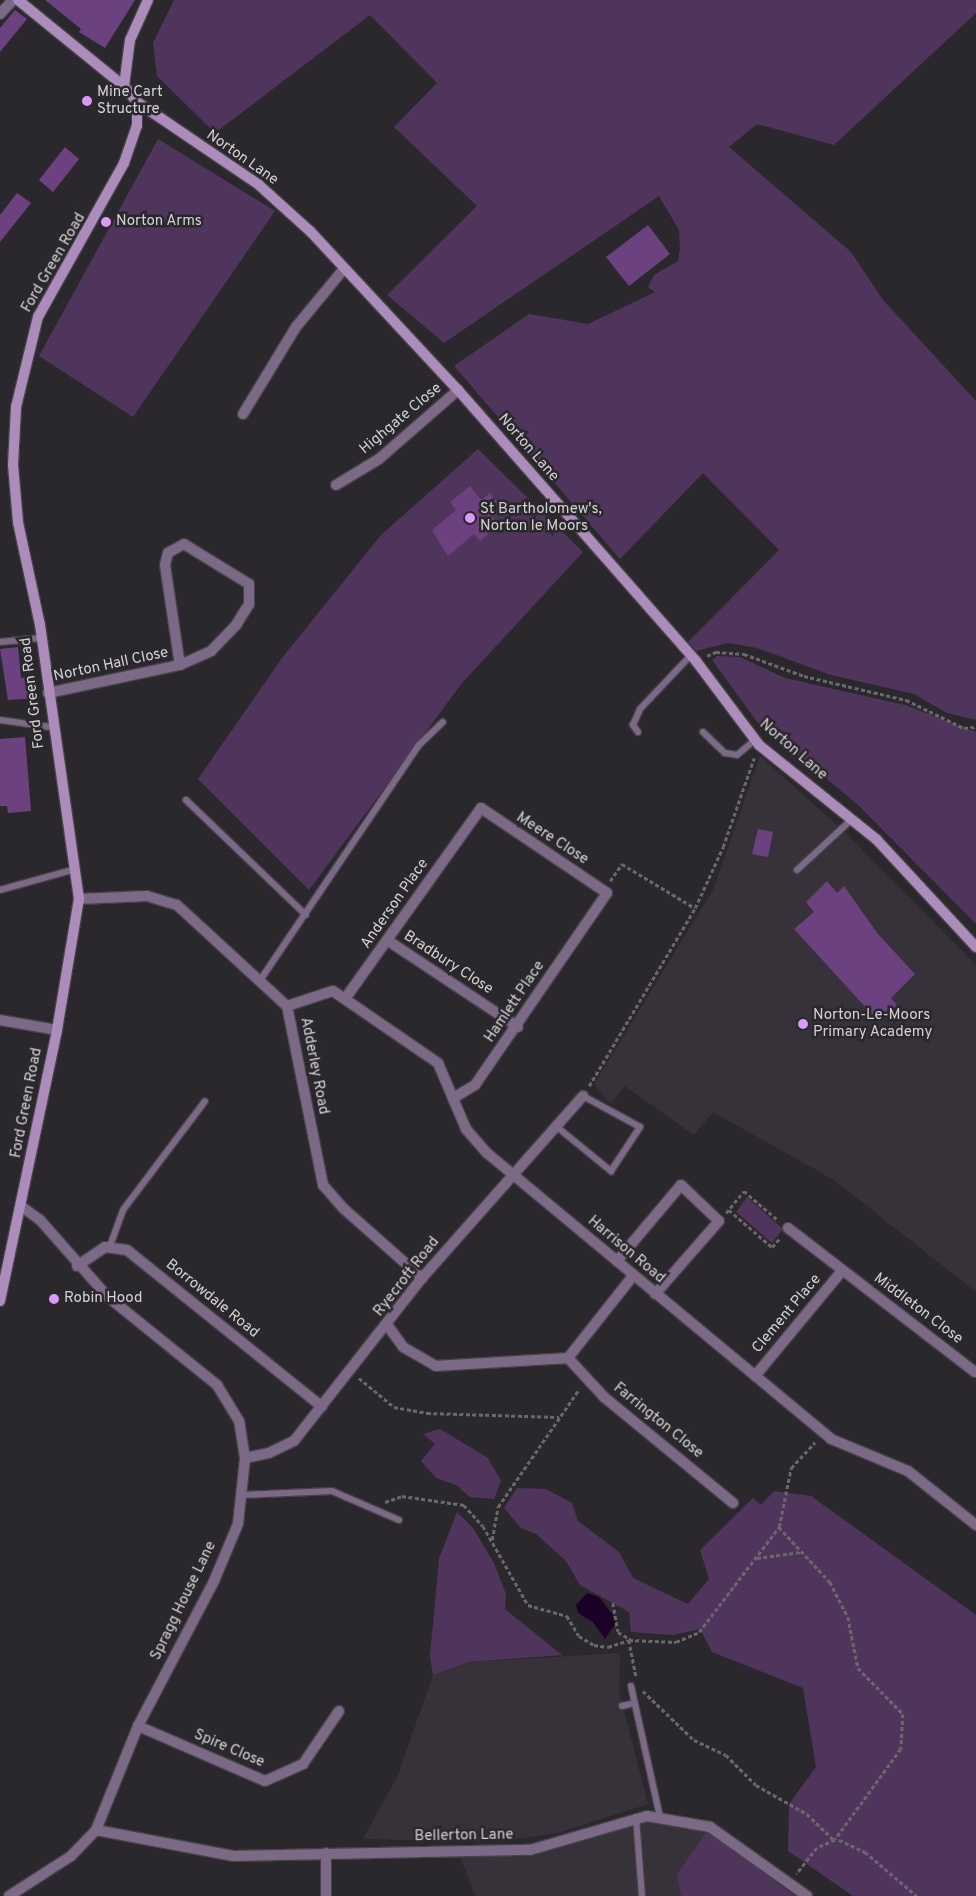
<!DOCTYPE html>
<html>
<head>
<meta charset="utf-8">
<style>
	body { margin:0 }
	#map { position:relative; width:976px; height:1896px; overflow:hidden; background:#2b282d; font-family:Overpass,sans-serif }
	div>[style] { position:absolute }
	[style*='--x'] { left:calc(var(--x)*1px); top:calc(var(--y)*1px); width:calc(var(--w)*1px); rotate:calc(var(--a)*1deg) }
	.built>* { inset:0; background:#37313a }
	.green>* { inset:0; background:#4f355c }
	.water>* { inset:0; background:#1b0028 }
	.building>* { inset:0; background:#6c4180 }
	.path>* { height:2.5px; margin-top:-1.25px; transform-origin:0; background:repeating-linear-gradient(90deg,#6b686c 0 4px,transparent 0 6.5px) }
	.roads { filter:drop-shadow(1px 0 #464348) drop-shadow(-1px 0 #464348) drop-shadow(0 1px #464348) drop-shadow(0 -1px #464348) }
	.lane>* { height:6px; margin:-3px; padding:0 3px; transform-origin:3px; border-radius:3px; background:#7c6986 }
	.street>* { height:10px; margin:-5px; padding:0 5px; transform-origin:5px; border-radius:5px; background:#7c6986 }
	.secondary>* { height:10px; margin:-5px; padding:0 5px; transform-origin:5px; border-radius:5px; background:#ab8cba }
	.dots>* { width:14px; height:14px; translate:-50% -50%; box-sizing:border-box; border:2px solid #2b282d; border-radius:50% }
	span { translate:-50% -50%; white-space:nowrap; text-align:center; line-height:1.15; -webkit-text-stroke:5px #2b282d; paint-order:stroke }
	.poi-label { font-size:15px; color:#d3d1d4 }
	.left { translate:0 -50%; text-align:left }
	.street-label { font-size:15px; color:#d3d1d4 }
</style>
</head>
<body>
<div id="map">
	<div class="built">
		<div style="clip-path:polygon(760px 756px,845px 832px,976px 965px,976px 1292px,834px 1180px,713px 1112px,694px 1135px,625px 1086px,611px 1104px,594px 1084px,713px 890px)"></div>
		<div style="clip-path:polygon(620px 1653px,619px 1691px,648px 1804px,561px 1832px,498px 1842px,363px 1839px,398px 1775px,433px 1675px,468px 1662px)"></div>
		<div style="clip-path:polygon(647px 1816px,710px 1827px,677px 1874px,681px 1896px,475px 1896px,458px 1851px,534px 1849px)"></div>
	</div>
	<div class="green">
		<div style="clip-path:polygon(174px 0,976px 0,976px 13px,834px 145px,757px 124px,729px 147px,851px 252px,883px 300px,976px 401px,976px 720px,947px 713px,914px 694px,831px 675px,757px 648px,728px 643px,696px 651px,688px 642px,779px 550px,703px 473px,620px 559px,454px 366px,529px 314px,588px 324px,655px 292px,648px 287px,654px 275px,678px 261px,680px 249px,679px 230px,659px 196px,444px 343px,387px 295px,477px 206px,394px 127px,437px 83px,370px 15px,215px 133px,157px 76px,153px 43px)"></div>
		<div style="clip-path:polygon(158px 139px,275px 211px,133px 417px,39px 356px)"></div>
		<div style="clip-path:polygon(478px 449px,583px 552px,462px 683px,309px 890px,198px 779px,282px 658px,381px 535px)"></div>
		<div style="clip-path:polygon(717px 656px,740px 657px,785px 678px,905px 705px,976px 732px,976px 924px,856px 803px,758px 723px,712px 660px)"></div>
		<div style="clip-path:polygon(747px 1197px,783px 1229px,772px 1243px,736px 1212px)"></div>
		<div style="clip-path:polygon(440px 1429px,488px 1458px,501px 1481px,494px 1499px,470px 1497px,456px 1485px,436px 1478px,421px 1461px,435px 1444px,423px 1434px)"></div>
		<div style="clip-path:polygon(517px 1488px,546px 1489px,572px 1503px,578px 1521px,619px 1552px,633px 1578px,688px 1604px,709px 1579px,700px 1550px,753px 1498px,761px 1505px,774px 1491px,811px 1496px,976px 1615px,976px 1896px,853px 1896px,788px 1851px,789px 1804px,816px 1767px,803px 1688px,712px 1652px,700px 1629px,673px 1635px,631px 1632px,629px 1612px,580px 1585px,566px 1561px,536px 1534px,521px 1528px,504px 1508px)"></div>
		<div style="clip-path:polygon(457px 1512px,473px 1528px,494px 1563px,506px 1594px,505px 1609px,562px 1655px,468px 1662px,433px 1675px,430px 1656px,439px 1559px)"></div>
		<div style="clip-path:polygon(707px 1831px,795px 1896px,681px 1896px,677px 1874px)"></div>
	</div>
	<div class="water">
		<div style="clip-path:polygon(587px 1593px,599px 1597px,613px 1615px,615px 1624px,605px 1639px,593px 1622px,578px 1613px,576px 1605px)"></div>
	</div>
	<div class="building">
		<div style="clip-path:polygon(45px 0,135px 0,105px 48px,79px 32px,81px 29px)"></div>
		<div style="clip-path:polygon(15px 10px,27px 19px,0 52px,0 28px)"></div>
		<div style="clip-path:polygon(65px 147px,79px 159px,53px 192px,39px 180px)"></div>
		<div style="clip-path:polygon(17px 193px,31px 203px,0 242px,0 215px)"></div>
		<div style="clip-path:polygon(648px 225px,670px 254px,629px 286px,606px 257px)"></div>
		<div style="clip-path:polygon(470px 486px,481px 500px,490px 493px,497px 502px,487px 510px,499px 525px,480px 541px,474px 534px,448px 556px,432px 530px,456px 510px,450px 502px)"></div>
		<div style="clip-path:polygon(18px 647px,21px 678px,34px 676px,36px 698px,8px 700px,0 649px)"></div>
		<div style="clip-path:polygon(25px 737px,31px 811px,8px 813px,7px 806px,0 806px,0 739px)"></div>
		<div style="clip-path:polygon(758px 829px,773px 832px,768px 857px,752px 854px)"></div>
		<div style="clip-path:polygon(827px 881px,837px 893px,844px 886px,878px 934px,915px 974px,891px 998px,897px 1005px,879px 1022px,794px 929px,814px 912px,806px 902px)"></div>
	</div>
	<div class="path">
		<div style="--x:707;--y:656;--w:10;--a:-24"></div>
		<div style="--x:716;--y:652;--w:28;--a:4"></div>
		<div style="--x:744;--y:654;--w:64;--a:20.1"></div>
		<div style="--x:804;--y:676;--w:105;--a:13.2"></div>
		<div style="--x:906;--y:700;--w:64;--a:25.8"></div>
		<div style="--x:964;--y:728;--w:12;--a:-5"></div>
		<div style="--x:610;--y:881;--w:21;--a:-55"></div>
		<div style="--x:622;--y:864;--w:85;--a:31.1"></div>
		<div style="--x:589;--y:1086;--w:207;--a:-59.2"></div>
		<div style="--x:695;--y:908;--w:67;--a:-65.3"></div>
		<div style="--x:723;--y:847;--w:94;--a:-70.8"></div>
		<div style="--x:729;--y:1210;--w:57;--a:40.7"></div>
		<div style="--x:772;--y:1247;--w:12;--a:-48"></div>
		<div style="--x:726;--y:1213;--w:28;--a:-51"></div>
		<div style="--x:744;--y:1191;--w:45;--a:40.5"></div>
		<div style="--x:359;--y:1378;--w:45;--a:39.6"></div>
		<div style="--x:394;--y:1407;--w:34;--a:10"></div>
		<div style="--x:427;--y:1413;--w:132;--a:1.7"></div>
		<div style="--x:385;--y:1502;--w:18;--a:-19"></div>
		<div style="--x:402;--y:1496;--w:63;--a:8.3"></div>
		<div style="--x:464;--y:1505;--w:28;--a:48"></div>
		<div style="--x:483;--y:1526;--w:91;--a:60.3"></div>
		<div style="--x:528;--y:1605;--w:41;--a:15.8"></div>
		<div style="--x:567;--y:1616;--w:23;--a:59"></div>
		<div style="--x:579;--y:1636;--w:17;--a:31"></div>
		<div style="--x:594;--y:1645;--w:14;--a:8"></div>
		<div style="--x:608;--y:1647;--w:22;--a:-18"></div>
		<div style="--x:629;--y:1640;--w:47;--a:2.4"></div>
		<div style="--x:676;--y:1642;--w:25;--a:-23"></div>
		<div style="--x:699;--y:1632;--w:132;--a:-52.7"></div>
		<div style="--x:779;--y:1527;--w:60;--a:-78.5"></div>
		<div style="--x:791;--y:1468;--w:35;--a:-47"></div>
		<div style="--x:779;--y:1527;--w:75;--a:47.2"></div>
		<div style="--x:830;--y:1582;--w:39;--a:63"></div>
		<div style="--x:848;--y:1617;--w:52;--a:78.9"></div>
		<div style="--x:858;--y:1668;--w:64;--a:45.6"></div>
		<div style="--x:903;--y:1714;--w:35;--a:93"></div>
		<div style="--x:901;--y:1749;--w:112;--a:126"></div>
		<div style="--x:835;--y:1840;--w:20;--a:156"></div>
		<div style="--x:817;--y:1848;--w:33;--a:128"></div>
		<div style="--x:492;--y:1540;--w:34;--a:-80"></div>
		<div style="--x:498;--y:1507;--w:143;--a:-55.5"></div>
		<div style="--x:757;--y:1558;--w:44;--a:-7.8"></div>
		<div style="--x:613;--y:1603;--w:29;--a:80"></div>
		<div style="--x:618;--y:1632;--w:14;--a:30"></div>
		<div style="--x:629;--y:1640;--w:38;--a:79"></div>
		<div style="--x:643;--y:1691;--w:71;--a:43.9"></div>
		<div style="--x:694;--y:1740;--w:35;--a:25"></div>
		<div style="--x:726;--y:1755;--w:42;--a:45"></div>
		<div style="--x:756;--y:1785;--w:59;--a:29.6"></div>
		<div style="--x:807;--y:1814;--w:37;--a:44"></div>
		<div style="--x:839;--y:1840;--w:29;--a:25"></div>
		<div style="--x:865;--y:1852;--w:68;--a:40.2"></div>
	</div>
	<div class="roads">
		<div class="lane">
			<div style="--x:0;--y:642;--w:41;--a:-5.6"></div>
			<div style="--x:0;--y:720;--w:51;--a:7.8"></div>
			<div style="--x:638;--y:732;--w:9;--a:-126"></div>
			<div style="--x:633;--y:725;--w:17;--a:-66"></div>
			<div style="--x:640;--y:709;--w:74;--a:-46.6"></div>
			<div style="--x:703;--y:732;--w:30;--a:44"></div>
			<div style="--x:725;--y:753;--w:12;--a:9"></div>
			<div style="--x:737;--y:755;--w:23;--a:-40"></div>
			<div style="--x:186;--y:800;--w:166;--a:43.8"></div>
			<div style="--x:797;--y:870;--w:75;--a:-42.8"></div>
			<div style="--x:0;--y:890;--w:78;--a:-15.6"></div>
			<div style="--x:261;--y:979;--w:282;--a:-56"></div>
			<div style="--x:419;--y:745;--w:33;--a:-44"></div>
			<div style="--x:557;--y:1127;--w:70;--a:39.2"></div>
			<div style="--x:611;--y:1171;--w:53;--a:-56.6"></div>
			<div style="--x:640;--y:1127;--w:65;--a:-151.5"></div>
			<div style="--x:110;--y:1246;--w:38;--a:-70"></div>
			<div style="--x:123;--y:1210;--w:136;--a:-53"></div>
			<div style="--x:242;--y:1495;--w:90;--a:-2.5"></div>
			<div style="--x:332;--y:1491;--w:73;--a:23.4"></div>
			<div style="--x:631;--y:1686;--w:134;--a:77.5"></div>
			<div style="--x:622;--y:1706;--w:13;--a:-13"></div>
			<div style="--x:636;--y:1817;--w:79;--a:85.7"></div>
		</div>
		<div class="street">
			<div style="--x:0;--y:14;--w:19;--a:-47"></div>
			<div style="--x:243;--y:414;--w:102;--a:-58.7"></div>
			<div style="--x:296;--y:327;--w:74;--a:-50.5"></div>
			<div style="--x:336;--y:485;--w:50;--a:-31.2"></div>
			<div style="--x:379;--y:459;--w:105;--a:-41.1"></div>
			<div style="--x:48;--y:693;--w:135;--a:-12"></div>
			<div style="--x:180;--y:665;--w:34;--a:-24"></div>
			<div style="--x:211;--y:651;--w:36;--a:-46"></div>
			<div style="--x:236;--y:625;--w:25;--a:-58"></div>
			<div style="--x:249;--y:604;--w:20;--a:-90"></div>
			<div style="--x:249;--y:584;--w:76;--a:-148.4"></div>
			<div style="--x:184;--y:544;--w:18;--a:151"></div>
			<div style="--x:168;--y:553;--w:12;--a:104"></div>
			<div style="--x:165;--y:565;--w:101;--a:81.5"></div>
			<div style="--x:79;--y:899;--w:68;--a:-2.5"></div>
			<div style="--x:147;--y:896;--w:31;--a:17"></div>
			<div style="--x:177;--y:905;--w:149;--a:42.6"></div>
			<div style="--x:287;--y:1006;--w:183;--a:78.6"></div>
			<div style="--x:323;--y:1185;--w:30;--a:49"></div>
			<div style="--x:343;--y:1208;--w:106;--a:41.5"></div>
			<div style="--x:387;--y:940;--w:157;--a:33.6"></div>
			<div style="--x:347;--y:996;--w:231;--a:-54.5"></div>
			<div style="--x:481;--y:808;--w:152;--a:34"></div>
			<div style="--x:607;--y:893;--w:233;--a:124.5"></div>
			<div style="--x:475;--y:1085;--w:26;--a:149"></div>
			<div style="--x:287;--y:1006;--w:48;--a:-18.1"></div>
			<div style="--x:333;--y:991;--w:127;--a:34.4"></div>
			<div style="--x:438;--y:1063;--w:72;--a:67"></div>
			<div style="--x:466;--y:1129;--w:32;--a:49"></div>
			<div style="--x:487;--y:1153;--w:447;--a:39.7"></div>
			<div style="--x:831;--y:1439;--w:83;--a:22.6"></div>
			<div style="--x:908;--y:1471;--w:87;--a:38.5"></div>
			<div style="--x:0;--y:1020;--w:58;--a:10"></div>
			<div style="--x:788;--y:1228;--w:236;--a:37.6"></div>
			<div style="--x:617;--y:1261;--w:99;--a:-49.9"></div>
			<div style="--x:681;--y:1185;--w:52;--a:43.5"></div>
			<div style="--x:719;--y:1221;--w:97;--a:131.2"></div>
			<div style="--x:77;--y:1266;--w:34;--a:-34"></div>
			<div style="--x:105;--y:1247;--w:22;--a:8"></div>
			<div style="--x:127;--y:1250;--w:250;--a:38.8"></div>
			<div style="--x:388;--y:1326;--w:26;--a:54"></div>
			<div style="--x:403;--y:1347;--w:38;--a:30"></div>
			<div style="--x:436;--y:1366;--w:132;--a:-3.5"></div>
			<div style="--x:568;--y:1358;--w:105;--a:-51.6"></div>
			<div style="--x:568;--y:1358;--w:53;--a:47.3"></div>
			<div style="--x:604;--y:1397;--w:167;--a:39.4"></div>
			<div style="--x:755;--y:1376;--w:135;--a:-50.4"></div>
			<div style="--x:245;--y:1458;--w:25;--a:-12"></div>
			<div style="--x:269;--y:1453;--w:28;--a:-26"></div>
			<div style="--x:294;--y:1441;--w:207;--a:-51.9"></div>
			<div style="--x:422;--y:1278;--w:243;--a:-48.5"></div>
			<div style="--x:138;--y:1726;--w:138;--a:23.4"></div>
			<div style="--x:265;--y:1781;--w:42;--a:-24.1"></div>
			<div style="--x:303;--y:1764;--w:64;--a:-55.8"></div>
			<div style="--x:96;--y:1830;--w:140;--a:10.7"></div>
			<div style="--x:234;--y:1856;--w:296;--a:-1.2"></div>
			<div style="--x:530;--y:1850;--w:122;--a:-16.2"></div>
			<div style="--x:647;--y:1816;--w:64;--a:9.9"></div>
			<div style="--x:710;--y:1827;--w:119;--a:35.4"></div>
			<div style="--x:9;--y:1896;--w:74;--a:-32.8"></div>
			<div style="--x:71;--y:1856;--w:36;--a:-46"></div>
			<div style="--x:96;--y:1830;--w:112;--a:-68"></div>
			<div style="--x:138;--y:1726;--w:164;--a:-62.3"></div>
			<div style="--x:214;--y:1581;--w:62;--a:-67.2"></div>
			<div style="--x:238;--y:1524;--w:66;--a:-83.9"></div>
			<div style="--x:245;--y:1458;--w:37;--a:-99"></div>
			<div style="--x:239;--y:1421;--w:42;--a:-121.4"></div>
			<div style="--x:217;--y:1385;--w:140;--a:-141.1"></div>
			<div style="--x:108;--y:1297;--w:103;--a:-131.4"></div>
			<div style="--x:40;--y:1220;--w:22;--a:-144"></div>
			<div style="--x:326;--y:1896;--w:43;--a:-90"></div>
		</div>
		<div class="secondary">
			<div style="--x:18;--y:0;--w:136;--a:39.1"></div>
			<div style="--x:124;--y:86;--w:21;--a:51"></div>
			<div style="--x:137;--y:102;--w:148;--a:34.2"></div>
			<div style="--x:259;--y:185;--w:70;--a:42.1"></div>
			<div style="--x:311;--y:232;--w:216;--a:47.1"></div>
			<div style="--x:458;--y:390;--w:361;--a:48.7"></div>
			<div style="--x:696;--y:661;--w:105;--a:53.1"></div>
			<div style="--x:759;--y:745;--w:151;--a:38.8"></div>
			<div style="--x:877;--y:840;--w:146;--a:47.2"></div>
			<div style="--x:124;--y:86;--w:46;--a:-82.6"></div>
			<div style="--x:130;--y:40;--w:44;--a:-65.8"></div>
			<div style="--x:0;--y:1301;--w:277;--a:-78.1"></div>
			<div style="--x:57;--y:1030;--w:133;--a:-80.5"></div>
			<div style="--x:79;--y:899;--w:277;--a:-98.1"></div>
			<div style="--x:40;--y:625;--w:105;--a:-102.1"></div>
			<div style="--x:18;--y:522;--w:57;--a:-95"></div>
			<div style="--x:13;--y:465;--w:58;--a:-87"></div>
			<div style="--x:16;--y:407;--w:93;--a:-76.3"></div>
			<div style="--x:38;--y:317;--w:176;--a:-60.8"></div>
			<div style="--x:124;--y:163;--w:39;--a:-71"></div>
			<div style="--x:137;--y:126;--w:24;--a:-90"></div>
		</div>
	</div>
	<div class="dots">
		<div style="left:87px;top:101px;background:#d99af7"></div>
		<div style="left:106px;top:222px;background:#d99af7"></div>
		<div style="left:470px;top:518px;background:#d99af7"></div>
		<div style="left:803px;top:1024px;background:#d99af7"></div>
		<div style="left:54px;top:1299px;background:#d99af7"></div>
	</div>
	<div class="poi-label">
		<span class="left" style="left:97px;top:101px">Mine Cart<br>Structure</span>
		<span class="left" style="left:116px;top:222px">Norton Arms</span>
		<span class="left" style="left:480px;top:518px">St Bartholomew's,<br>Norton le Moors</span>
		<span class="left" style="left:813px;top:1024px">Norton-Le-Moors<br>Primary Academy</span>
		<span class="left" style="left:64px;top:1299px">Robin Hood</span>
	</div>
	<div class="street-label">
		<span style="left:242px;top:158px;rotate:35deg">Norton Lane</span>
		<span style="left:54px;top:263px;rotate:-60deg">Ford Green Road</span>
		<span style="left:401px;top:419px;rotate:-40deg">Highgate Close</span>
		<span style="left:528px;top:448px;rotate:49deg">Norton Lane</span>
		<span style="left:111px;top:665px;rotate:-12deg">Norton Hall Close</span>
		<span style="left:33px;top:693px;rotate:-97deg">Ford Green Road</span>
		<span style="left:793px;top:750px;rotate:41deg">Norton Lane</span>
		<span style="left:552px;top:839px;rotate:33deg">Meere Close</span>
		<span style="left:395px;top:904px;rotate:-55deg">Anderson Place</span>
		<span style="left:448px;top:963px;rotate:33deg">Bradbury Close</span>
		<span style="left:515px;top:1002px;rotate:-56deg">Hamlett Place</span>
		<span style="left:314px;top:1066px;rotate:79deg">Adderley Road</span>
		<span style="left:27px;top:1103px;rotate:-79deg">Ford Green Road</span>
		<span style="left:626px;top:1250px;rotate:40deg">Harrison Road</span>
		<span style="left:407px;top:1277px;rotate:-52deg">Ryecroft Road</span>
		<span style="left:212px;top:1299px;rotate:39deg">Borrowdale Road</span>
		<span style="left:918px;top:1309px;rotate:37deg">Middleton Close</span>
		<span style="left:787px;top:1314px;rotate:-50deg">Clement Place</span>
		<span style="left:658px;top:1421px;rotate:39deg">Farrington Close</span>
		<span style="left:184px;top:1601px;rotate:-64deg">Spragg House Lane</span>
		<span style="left:229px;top:1749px;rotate:23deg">Spire Close</span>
		<span style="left:464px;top:1836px;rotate:-1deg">Bellerton Lane</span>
	</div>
</div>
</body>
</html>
